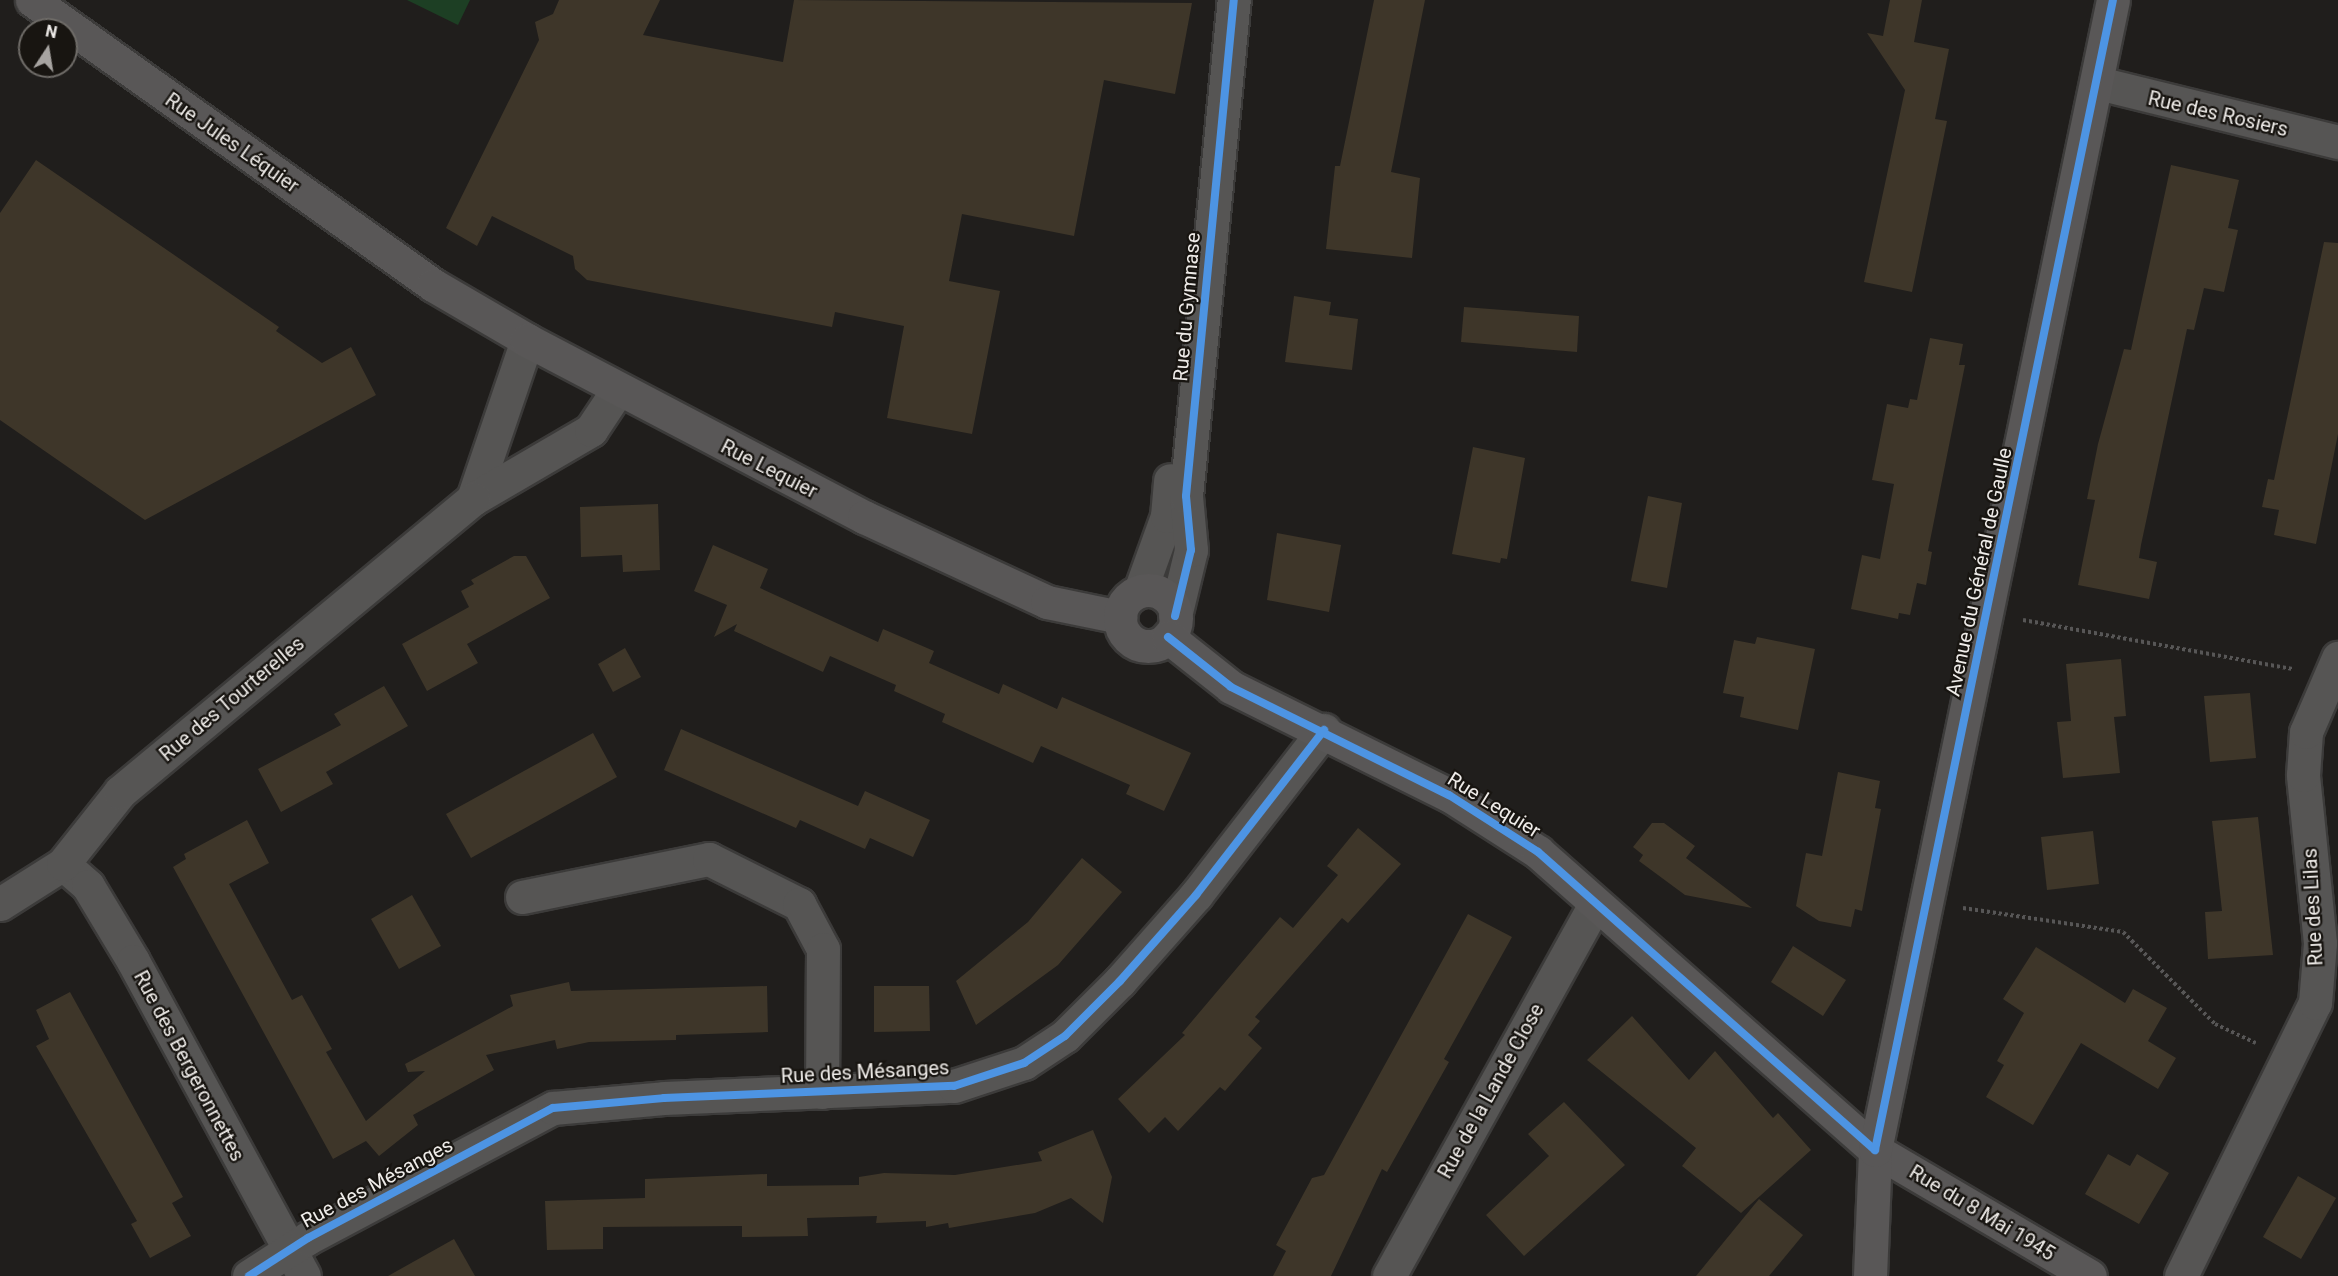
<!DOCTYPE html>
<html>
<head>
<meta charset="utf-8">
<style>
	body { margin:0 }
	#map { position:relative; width:2338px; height:1276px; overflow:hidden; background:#201e1c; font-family:Roboto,sans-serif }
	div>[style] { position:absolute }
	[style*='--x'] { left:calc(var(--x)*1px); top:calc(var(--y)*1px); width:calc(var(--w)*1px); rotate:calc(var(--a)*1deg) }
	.green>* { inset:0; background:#1d3f24 }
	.building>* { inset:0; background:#3e3629 }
	.path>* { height:4px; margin-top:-2px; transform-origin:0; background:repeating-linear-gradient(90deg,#575656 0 3px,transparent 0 6px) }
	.roads { filter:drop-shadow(2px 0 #3c3b3a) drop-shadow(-2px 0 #3c3b3a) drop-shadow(0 2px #3c3b3a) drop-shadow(0 -2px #3c3b3a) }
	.street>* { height:33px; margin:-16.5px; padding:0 16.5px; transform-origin:16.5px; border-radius:16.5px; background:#565554 }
	.secondary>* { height:33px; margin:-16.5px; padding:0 16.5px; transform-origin:16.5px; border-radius:16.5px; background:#595757 }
	.secondary>.ring { margin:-16.5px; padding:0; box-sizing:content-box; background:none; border:33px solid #595757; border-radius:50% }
	.cycleway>* { height:8px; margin:-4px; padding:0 4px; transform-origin:4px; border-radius:4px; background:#4d94e3 }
	span { translate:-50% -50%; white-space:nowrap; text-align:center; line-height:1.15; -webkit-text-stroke:4.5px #181511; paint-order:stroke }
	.street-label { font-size:20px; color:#efece9 }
	.north { position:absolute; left:18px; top:18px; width:60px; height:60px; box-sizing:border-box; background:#181511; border:2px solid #6e6b67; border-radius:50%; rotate:12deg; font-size:16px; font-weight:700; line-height:24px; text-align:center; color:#efece9 }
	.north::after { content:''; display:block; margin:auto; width:21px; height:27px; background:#a7a4a1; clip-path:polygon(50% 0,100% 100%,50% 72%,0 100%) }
</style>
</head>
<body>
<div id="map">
	<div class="green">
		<div style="clip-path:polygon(407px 0,470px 0,458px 25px)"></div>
	</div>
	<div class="building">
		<div style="clip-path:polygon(559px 0,660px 0,643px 35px,783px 62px,794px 0,1192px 3px,1175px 94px,1104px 80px,1074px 236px,962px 214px,949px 281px,1000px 291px,972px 434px,887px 418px,904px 326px,835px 312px,832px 327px,587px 280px,575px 269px,573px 256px,492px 216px,477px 246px,446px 228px,539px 40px,535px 22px,553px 14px)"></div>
		<div style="clip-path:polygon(1374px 0,1425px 0,1391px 172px,1420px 178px,1412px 258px,1326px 249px,1335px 166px,1340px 166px)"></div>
		<div style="clip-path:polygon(1890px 0,1922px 0,1914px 42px,1949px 49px,1935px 119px,1947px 121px,1912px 292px,1864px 282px,1905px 90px,1867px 33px,1883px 36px)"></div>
		<div style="clip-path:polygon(36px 160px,279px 327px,276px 331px,322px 363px,351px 347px,376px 395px,145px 520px,75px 472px,0 420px,0 213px)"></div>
		<div style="clip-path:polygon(2171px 165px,2239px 180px,2228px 228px,2238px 230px,2224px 292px,2204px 288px,2194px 330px,2187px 329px,2141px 545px,2139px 558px,2157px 562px,2149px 599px,2078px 585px,2095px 500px,2087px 499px,2098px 444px,2124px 349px,2131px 350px)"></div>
		<div style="clip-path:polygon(2324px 242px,2338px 243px,2338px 434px,2316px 544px,2274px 535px,2279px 510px,2262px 507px,2268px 479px,2274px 480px)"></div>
		<div style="clip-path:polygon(1294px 296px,1331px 302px,1329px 315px,1358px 319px,1352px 370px,1285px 362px)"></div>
		<div style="clip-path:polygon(1464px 307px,1579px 316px,1577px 352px,1461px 342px)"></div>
		<div style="clip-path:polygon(1930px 338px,1963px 344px,1959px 365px,1965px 365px,1928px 551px,1932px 552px,1926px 585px,1917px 583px,1910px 615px,1899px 613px,1898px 619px,1851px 609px,1862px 555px,1880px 559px,1894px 484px,1872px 480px,1887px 404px,1908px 408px,1910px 399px,1917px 400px)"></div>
		<div style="clip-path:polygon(1473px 447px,1525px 458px,1507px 559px,1501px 558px,1500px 563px,1452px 554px)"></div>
		<div style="clip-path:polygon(1648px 496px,1682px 503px,1667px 588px,1631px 581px)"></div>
		<div style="clip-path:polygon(658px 504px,660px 570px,623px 572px,622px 555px,581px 557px,580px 507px)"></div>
		<div style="clip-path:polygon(1277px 533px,1341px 545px,1329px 612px,1267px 600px)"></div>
		<div style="clip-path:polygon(713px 545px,768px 569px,760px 588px,878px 642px,883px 629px,934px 651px,929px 663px,999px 694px,1003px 684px,1057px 709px,1062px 697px,1191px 753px,1164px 811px,1126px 794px,1130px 785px,1041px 746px,1033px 763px,942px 722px,945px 714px,894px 691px,896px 685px,830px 656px,823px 672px,734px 631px,737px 624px,714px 637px,727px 605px,694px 591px)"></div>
		<div style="clip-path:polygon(514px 556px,526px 556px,550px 598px,467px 644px,478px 663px,427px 691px,402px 644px,469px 607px,461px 591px,474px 584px,471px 580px)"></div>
		<div style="clip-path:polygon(1757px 637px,1815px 649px,1798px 730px,1740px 717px,1744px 697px,1723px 693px,1734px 640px,1755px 644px)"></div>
		<div style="clip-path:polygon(625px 648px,641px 677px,613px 692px,598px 664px)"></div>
		<div style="clip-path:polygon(2121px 659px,2126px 716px,2114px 717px,2120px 773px,2063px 778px,2057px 722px,2071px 721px,2066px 664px)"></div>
		<div style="clip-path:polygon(384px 686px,408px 726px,326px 772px,333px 784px,281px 812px,258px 769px,341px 725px,334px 714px)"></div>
		<div style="clip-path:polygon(2250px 693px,2256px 758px,2210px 762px,2204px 696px)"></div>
		<div style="clip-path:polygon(681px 729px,858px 806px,865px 791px,930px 820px,913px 857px,870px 838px,865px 849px,800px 820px,796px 828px,664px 770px)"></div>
		<div style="clip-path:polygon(593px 733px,617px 777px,471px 858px,446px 814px)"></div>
		<div style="clip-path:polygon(1838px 772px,1880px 781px,1875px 808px,1881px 809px,1862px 911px,1855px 909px,1851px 927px,1819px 921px,1796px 906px,1806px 853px,1822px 856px)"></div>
		<div style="clip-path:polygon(2258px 817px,2273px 955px,2208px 959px,2205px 912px,2222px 911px,2212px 821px)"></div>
		<div style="clip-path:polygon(247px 820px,269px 863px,229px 884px,292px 1000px,302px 995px,332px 1049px,326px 1052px,366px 1121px,425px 1071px,408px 1072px,405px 1064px,513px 1006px,510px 995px,569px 982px,571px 991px,767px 986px,768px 1032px,676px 1035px,676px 1040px,589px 1042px,557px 1049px,555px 1040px,486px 1055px,494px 1070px,413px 1115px,418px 1125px,379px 1156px,366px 1141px,333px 1159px,173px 867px,186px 859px,184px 854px)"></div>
		<div style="clip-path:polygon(1652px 823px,1664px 823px,1695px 846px,1686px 858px,1752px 908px,1685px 895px,1639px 861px,1643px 855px,1633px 847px)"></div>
		<div style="clip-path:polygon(1358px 828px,1401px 864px,1348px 923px,1342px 918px,1255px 1017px,1260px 1021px,1248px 1035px,1262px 1048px,1225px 1091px,1220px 1087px,1178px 1131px,1165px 1117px,1149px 1133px,1118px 1099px,1185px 1035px,1182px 1033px,1280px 917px,1293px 928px,1338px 875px,1327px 866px)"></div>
		<div style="clip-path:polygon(2093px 831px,2099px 884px,2047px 890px,2041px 837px)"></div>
		<div style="clip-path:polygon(1082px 858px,1122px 892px,1058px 965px,976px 1025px,956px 981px,1028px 922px)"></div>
		<div style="clip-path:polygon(412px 895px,441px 946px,399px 969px,371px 919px)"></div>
		<div style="clip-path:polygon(1468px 914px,1512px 937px,1444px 1059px,1449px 1062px,1387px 1172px,1382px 1169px,1331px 1276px,1273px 1276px,1286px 1251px,1276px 1245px,1312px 1178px,1324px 1175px)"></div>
		<div style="clip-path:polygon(1793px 946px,1846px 980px,1823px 1016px,1771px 982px)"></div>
		<div style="clip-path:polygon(2036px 947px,2125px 1003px,2133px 989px,2167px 1008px,2148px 1041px,2176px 1058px,2158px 1089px,2081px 1043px,2033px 1125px,1986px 1097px,2004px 1065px,1997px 1061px,2024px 1013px,2003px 999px)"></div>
		<div style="clip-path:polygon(874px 986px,929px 986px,930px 1031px,874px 1032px)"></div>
		<div style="clip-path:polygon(70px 992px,183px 1197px,172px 1203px,191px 1236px,150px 1258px,131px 1224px,137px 1221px,36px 1046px,49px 1039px,36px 1010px)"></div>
		<div style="clip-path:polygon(1632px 1016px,1689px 1080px,1715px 1051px,1773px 1118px,1778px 1113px,1811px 1150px,1741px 1213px,1682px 1166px,1696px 1148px,1587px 1060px)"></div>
		<div style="clip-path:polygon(1564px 1102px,1625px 1165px,1524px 1256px,1486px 1215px,1549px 1156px,1528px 1134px)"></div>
		<div style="clip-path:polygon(1093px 1130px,1112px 1177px,1103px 1223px,1071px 1198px,1035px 1213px,949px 1228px,948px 1223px,926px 1227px,926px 1221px,876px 1223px,877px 1216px,807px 1218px,808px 1236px,742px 1237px,742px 1226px,603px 1227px,603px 1249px,547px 1250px,545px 1201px,645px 1198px,645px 1179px,767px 1174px,767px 1186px,859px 1185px,859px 1177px,884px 1173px,955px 1175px,1042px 1161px,1038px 1152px)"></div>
		<div style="clip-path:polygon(2108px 1154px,2130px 1166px,2137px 1154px,2169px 1173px,2139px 1224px,2085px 1194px)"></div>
		<div style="clip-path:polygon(2298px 1176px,2336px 1198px,2301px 1259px,2263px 1237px)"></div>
		<div style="clip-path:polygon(1759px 1199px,1803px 1235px,1769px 1276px,1696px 1276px)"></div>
		<div style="clip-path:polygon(454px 1239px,475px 1276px,388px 1276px)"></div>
	</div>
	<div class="path">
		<div style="--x:2023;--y:620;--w:274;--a:10.3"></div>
		<div style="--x:1963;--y:908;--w:162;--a:8.5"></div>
		<div style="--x:2123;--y:932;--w:130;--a:45"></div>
		<div style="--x:2215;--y:1024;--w:45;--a:24.9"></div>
	</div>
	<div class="roads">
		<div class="street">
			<div style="--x:2098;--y:83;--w:247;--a:13.8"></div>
			<div style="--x:527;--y:340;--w:168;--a:108.8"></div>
			<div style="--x:473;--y:499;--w:137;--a:-30.3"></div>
			<div style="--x:591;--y:430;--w:47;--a:-56.3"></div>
			<div style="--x:1140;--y:591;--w:80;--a:-70.2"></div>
			<div style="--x:1167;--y:516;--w:36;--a:-85"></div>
			<div style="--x:1175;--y:616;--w:68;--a:-76.4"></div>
			<div style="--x:1191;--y:550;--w:54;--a:-95.3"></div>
			<div style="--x:1186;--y:496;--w:498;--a:-84.5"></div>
			<div style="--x:63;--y:864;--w:33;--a:41"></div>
			<div style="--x:88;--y:886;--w:87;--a:59"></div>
			<div style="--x:133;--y:961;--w:358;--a:61.5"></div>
			<div style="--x:522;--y:897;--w:191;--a:-11.5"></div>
			<div style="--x:709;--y:859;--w:101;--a:26.6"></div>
			<div style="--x:799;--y:904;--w:51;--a:61.9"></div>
			<div style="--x:823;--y:949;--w:143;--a:90.4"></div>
			<div style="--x:0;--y:904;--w:75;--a:-32.4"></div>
			<div style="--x:63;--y:864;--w:92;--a:-51.6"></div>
			<div style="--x:120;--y:792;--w:459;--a:-39.7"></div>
			<div style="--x:249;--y:1276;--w:70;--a:-32.8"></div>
			<div style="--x:308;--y:1238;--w:277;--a:-28"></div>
			<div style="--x:553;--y:1108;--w:111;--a:-5.1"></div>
			<div style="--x:664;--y:1098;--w:290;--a:-2.4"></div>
			<div style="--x:954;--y:1086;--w:74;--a:-18.2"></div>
			<div style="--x:1024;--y:1063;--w:49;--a:-33.4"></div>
			<div style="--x:1065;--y:1036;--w:78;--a:-45"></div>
			<div style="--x:1120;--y:981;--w:115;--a:-48.5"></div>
			<div style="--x:1196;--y:895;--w:209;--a:-52.2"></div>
			<div style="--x:1389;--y:1276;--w:423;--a:-61"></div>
			<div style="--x:2181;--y:1276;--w:304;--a:-63.9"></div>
			<div style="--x:2315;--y:1003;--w:60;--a:-85.2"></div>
			<div style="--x:2320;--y:943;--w:169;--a:-95.8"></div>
			<div style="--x:2303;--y:775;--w:43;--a:-86"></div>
			<div style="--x:2306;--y:732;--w:81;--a:-66.6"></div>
		</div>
		<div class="secondary">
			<div style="--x:32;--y:0;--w:492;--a:35.4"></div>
			<div style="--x:433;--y:285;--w:109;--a:30.3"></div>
			<div style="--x:527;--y:340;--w:381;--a:27.7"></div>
			<div style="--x:864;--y:517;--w:202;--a:24.9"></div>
			<div style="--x:1047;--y:602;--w:75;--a:11.6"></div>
			<div class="ring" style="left:1120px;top:590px;width:23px;height:23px"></div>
			<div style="--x:1168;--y:637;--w:80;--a:38.4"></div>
			<div style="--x:1231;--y:687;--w:243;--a:26.4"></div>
			<div style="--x:1449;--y:795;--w:106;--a:32.6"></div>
			<div style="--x:1538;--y:852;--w:450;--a:41.5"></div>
			<div style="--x:1875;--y:1150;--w:249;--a:30.4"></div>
			<div style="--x:1870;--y:1276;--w:126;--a:-87.7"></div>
			<div style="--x:1875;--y:1150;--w:1174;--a:-78.31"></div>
		</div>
	</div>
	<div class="cycleway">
		<div style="--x:1175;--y:616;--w:68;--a:-76.4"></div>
		<div style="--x:1191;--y:550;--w:54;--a:-95.3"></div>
		<div style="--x:1186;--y:496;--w:498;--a:-84.5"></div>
		<div style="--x:1168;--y:637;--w:80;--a:38.4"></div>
		<div style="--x:1231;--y:687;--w:243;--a:26.4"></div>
		<div style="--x:1449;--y:795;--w:106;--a:32.6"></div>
		<div style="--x:1538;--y:852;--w:450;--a:41.5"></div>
		<div style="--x:1875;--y:1150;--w:1174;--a:-78.31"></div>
		<div style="--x:249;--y:1276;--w:70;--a:-32.8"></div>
		<div style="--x:308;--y:1238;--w:277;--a:-28"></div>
		<div style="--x:553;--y:1108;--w:111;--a:-5.1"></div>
		<div style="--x:664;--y:1098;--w:290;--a:-2.4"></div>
		<div style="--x:954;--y:1086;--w:74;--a:-18.2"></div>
		<div style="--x:1024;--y:1063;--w:49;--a:-33.4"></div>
		<div style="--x:1065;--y:1036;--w:78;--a:-45"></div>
		<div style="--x:1120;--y:981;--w:115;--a:-48.5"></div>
		<div style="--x:1196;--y:895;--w:209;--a:-52.2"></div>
	</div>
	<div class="street-label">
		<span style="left:2218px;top:114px;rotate:13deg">Rue des Rosiers</span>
		<span style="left:232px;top:143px;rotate:35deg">Rue Jules Léquier</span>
		<span style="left:1187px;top:307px;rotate:-85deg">Rue du Gymnase</span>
		<span style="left:769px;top:469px;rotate:27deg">Rue Lequier</span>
		<span style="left:1979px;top:572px;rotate:-78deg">Avenue du Général de Gaulle</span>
		<span style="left:232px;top:699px;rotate:-40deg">Rue des Tourterelles</span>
		<span style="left:1494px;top:805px;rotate:32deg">Rue Lequier</span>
		<span style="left:2313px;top:907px;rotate:-93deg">Rue des Lilas</span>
		<span style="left:189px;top:1066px;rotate:62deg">Rue des Bergeronnettes</span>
		<span style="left:865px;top:1072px;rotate:-3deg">Rue des Mésanges</span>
		<span style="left:1491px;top:1091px;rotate:-61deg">Rue de la Lande Close</span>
		<span style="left:377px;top:1183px;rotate:-28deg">Rue des Mésanges</span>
		<span style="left:1982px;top:1213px;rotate:31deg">Rue du 8 Mai 1945</span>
	</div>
	<div class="north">N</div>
</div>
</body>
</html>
